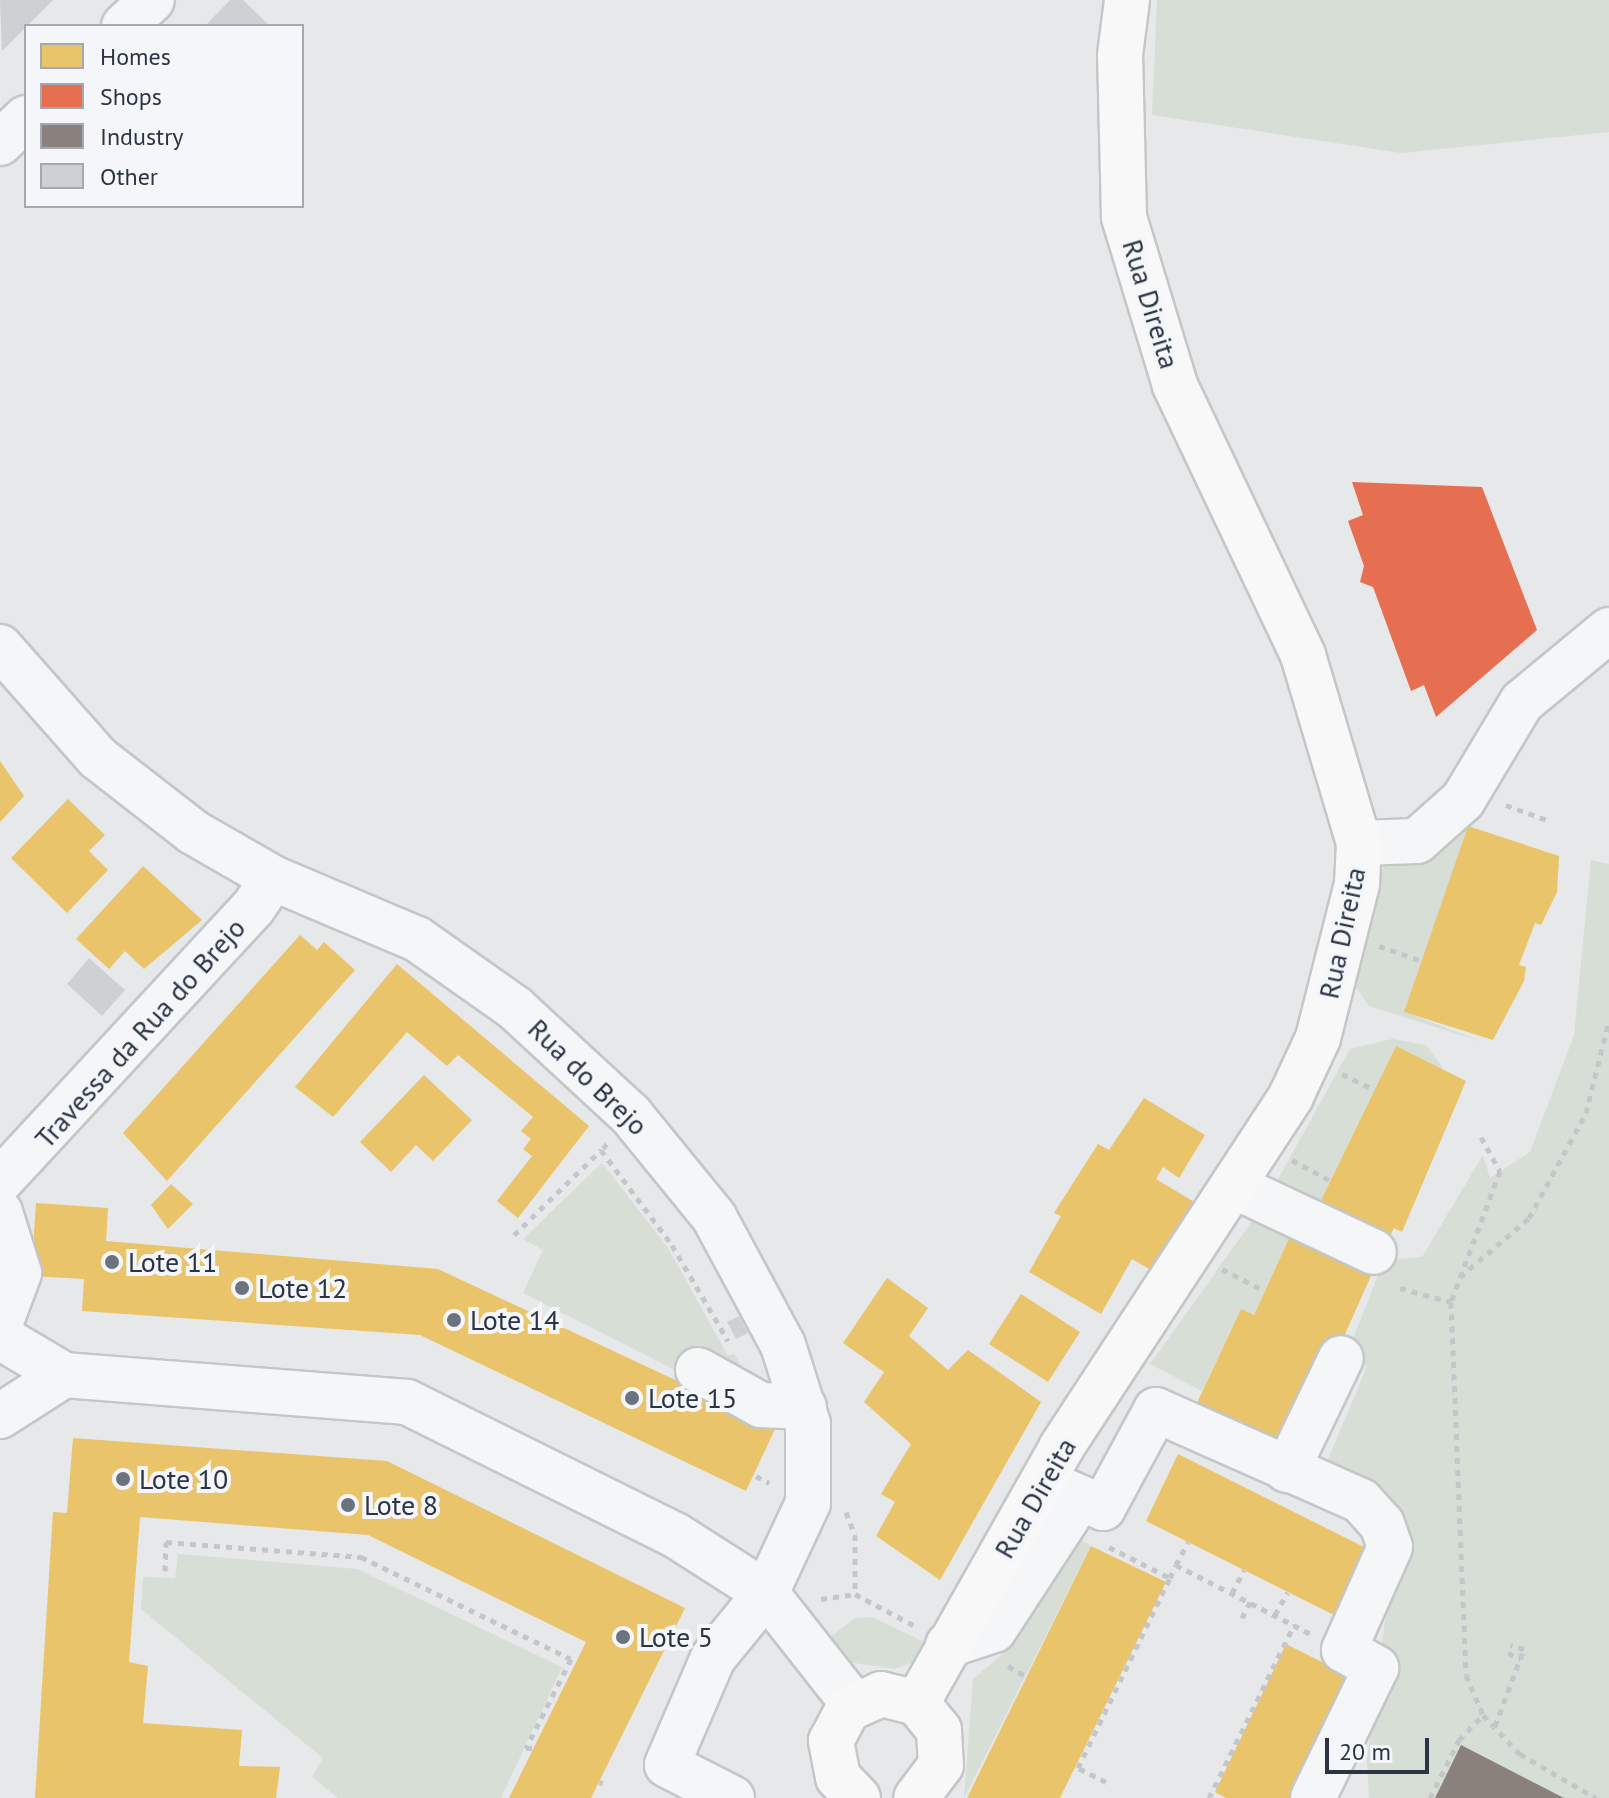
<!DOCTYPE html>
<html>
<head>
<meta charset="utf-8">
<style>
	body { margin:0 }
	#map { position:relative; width:1609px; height:1798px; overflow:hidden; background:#e6e8ea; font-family:"PT Sans",sans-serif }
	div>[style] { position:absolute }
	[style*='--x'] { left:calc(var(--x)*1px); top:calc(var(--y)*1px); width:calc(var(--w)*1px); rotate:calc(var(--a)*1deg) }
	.green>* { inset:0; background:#d6ded6 }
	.homes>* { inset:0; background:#e9c46a }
	.shops>* { inset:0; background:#e76f51 }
	.industry>* { inset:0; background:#8a817c }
	.building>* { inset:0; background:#ced0d3 }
	.path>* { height:5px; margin-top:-2.5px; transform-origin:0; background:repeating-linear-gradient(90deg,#c5c6ca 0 6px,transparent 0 12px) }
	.roads { filter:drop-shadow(2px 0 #c4c6c8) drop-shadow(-2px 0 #c4c6c8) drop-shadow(0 2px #c4c6c8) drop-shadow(0 -2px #c4c6c8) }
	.minor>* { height:44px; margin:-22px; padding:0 22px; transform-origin:22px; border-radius:22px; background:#f5f6f7 }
	.major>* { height:44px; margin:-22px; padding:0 22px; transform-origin:22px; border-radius:22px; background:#f8f8f8 }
	.dots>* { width:22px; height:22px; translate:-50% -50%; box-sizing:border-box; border:4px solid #f4f6f9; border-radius:50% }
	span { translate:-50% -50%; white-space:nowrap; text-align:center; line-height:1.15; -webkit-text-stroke:8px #f4f6f9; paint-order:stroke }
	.street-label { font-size:28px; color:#2b3445 }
	.poi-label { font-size:28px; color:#2b3445 }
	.left { translate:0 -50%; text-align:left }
	.legend { position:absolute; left:24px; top:24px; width:280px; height:184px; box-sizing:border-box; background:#f4f6f9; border:2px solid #a4a8b1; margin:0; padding:10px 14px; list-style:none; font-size:24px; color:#2b3445 }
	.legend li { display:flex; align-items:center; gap:16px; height:40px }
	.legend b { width:40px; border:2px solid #a4a8b1 }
	.scale { position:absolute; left:1325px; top:1738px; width:104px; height:36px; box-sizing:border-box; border:4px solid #2b3445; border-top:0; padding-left:10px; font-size:24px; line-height:28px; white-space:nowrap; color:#2b3445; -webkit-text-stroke:6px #f4f6f9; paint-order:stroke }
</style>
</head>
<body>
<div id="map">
	<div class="green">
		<div style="clip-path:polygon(1157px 0,1609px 0,1609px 132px,1401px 153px,1152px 115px)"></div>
		<div style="clip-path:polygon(1468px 826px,1405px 1012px,1483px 1042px,1369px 1006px,1355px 986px,1386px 855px,1447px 841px)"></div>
		<div style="clip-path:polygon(1591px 860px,1609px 864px,1609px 1798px,1564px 1798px,1461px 1746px,1435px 1798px,1369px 1798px,1367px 1760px,1398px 1521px,1325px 1467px,1367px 1366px,1347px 1354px,1384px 1260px,1422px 1257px,1483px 1155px,1490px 1178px,1530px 1152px,1574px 1035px)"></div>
		<div style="clip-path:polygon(1392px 1039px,1426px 1045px,1444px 1070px,1396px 1046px,1311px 1221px,1267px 1199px,1350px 1049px)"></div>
		<div style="clip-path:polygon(602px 1163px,668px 1248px,728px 1356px,734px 1354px,751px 1381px,687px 1376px,523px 1293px,543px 1250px,523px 1239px)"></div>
		<div style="clip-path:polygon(1262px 1207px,1297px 1221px,1254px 1315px,1241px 1309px,1202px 1391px,1150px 1364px)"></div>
		<div style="clip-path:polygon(1078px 1538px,1091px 1546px,964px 1798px,973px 1679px,1012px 1646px)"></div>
		<div style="clip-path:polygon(178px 1554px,357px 1569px,562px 1667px,501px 1798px,338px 1798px,312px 1777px,323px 1758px,141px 1609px,143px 1577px,175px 1578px)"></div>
		<div style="clip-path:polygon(872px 1617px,926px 1643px,914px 1662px,895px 1669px,848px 1662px,829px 1638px,855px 1618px)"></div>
	</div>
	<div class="homes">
		<div style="clip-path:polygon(0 761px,24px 796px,0 822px)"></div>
		<div style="clip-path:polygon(68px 799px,105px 835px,89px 851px,108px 870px,67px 913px,11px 858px)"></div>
		<div style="clip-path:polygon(1468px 826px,1559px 856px,1557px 892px,1541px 925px,1535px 923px,1519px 965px,1526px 967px,1524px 981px,1493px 1040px,1404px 1012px)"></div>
		<div style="clip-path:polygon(143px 866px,202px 920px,144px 969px,125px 951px,109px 969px,76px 939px)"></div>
		<div style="clip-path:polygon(300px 935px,317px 950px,324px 942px,355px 970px,167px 1181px,123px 1133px)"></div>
		<div style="clip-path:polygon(397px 964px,589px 1126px,518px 1218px,497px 1201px,532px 1156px,523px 1149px,531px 1139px,521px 1131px,533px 1117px,458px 1055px,447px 1066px,407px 1032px,333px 1117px,295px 1087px)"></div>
		<div style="clip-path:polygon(1396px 1046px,1466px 1081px,1402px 1232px,1394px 1228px,1382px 1253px,1311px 1221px)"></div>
		<div style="clip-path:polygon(424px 1075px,472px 1120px,433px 1161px,416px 1145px,391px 1172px,360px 1142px)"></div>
		<div style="clip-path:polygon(1144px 1098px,1205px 1135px,1179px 1178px,1163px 1167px,1156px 1179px,1201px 1206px,1156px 1273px,1132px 1259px,1101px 1314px,1029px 1272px,1061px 1216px,1054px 1213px,1098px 1144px,1109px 1150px)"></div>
		<div style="clip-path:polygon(171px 1184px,193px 1204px,168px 1229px,151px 1205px)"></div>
		<div style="clip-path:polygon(36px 1203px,108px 1208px,106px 1241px,438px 1269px,776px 1427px,746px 1491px,420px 1335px,82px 1311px,84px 1279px,31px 1276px)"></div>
		<div style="clip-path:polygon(1297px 1221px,1379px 1258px,1337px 1352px,1323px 1346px,1277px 1444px,1196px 1405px,1241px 1309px,1254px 1315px)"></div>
		<div style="clip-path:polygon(887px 1278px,928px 1308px,909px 1336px,948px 1370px,968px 1350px,1041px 1402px,940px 1580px,876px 1536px,895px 1502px,881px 1494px,911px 1444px,864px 1402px,884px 1372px,843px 1343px)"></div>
		<div style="clip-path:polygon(1021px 1294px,1080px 1332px,1048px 1382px,989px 1344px)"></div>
		<div style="clip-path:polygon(73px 1438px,387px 1461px,685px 1608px,591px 1798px,509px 1798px,586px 1642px,368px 1535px,140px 1517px,129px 1662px,148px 1666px,143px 1723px,242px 1730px,239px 1766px,280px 1767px,276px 1798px,35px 1798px,53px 1512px,67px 1513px)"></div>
		<div style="clip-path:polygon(1178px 1454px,1378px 1554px,1344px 1620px,1146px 1521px)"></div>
		<div style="clip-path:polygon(1091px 1546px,1166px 1582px,1060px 1798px,967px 1798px)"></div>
		<div style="clip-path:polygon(1286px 1644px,1356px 1679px,1297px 1798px,1226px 1798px,1215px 1792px)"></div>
	</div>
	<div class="shops">
		<div style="clip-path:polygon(1352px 482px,1482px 487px,1537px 630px,1436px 717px,1424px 685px,1411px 691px,1373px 587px,1360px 582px,1364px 566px,1348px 521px,1363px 515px)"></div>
	</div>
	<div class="industry">
		<div style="clip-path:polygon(1461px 1745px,1564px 1798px,1435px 1798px)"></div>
	</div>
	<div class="building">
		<div style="clip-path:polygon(0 0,53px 0,2px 51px)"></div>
		<div style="clip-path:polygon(230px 0,243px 0,270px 26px,205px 26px)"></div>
		<div style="clip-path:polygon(89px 958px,125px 990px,102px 1016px,67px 984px)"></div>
		<div style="clip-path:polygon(739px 1316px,748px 1333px,736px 1339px,727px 1322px)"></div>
	</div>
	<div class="path">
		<div style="--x:1506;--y:805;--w:44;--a:20.1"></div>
		<div style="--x:1379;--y:946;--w:46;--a:19.2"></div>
		<div style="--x:1342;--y:1074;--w:37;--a:26"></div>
		<div style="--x:1481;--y:1137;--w:39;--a:61"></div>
		<div style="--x:1500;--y:1171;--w:140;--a:110.5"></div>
		<div style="--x:1451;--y:1302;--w:373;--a:87.7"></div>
		<div style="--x:1466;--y:1675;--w:43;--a:67"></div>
		<div style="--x:1483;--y:1715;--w:54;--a:46.5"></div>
		<div style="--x:1520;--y:1754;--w:88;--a:30.1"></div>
		<div style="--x:607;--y:1144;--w:8;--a:135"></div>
		<div style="--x:601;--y:1150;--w:119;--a:53.2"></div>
		<div style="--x:672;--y:1245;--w:111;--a:59.7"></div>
		<div style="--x:1292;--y:1160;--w:44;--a:28.3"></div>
		<div style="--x:514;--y:1235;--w:122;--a:-44.3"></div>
		<div style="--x:1222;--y:1269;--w:48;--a:27.1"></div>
		<div style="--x:1460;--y:1277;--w:91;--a:-40.5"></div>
		<div style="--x:1529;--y:1218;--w:119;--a:-61.5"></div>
		<div style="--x:1586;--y:1113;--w:96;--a:-76.1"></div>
		<div style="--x:1400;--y:1288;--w:53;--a:15.4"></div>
		<div style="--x:756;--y:1476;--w:15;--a:28"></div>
		<div style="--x:846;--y:1512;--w:25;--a:69"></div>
		<div style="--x:855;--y:1535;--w:59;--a:90"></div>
		<div style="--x:1109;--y:1547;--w:68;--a:26.9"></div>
		<div style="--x:1170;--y:1578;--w:14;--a:-65"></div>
		<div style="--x:1176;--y:1565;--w:152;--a:27.1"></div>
		<div style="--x:1176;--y:1565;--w:26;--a:-62"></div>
		<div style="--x:165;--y:1571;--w:29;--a:-88"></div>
		<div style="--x:166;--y:1542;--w:196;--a:4.4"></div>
		<div style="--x:361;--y:1557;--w:233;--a:25.9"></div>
		<div style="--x:571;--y:1659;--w:100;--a:116.8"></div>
		<div style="--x:526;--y:1748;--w:8;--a:0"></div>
		<div style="--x:1232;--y:1593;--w:26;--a:-62"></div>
		<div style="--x:821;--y:1599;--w:34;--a:-8"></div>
		<div style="--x:855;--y:1594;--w:68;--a:28.1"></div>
		<div style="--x:1275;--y:1615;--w:26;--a:-61"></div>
		<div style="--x:1242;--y:1618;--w:18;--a:-63"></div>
		<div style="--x:1508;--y:1653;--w:14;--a:25"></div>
		<div style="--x:1008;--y:1666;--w:20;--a:30"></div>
		<div style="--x:1495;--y:1726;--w:82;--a:-69.4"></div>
		<div style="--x:1524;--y:1649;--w:14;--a:-163"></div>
		<div style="--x:599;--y:1782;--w:4;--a:14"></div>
		<div style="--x:1106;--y:1782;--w:31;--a:-153"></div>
		<div style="--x:1078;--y:1768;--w:211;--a:-64.2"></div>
		<div style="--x:1209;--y:1798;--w:193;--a:-63.8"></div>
		<div style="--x:1430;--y:1798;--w:65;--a:-63.4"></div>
		<div style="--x:1459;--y:1740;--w:35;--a:-46"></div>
	</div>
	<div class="roads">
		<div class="minor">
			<div style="--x:124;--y:26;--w:38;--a:-43"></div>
			<div style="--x:0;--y:143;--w:36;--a:-44"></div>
			<div style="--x:0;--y:647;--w:148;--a:48.6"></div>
			<div style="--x:98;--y:758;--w:120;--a:37.9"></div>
			<div style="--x:193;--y:832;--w:92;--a:29.9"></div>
			<div style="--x:273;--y:878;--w:156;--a:23"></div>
			<div style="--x:417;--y:939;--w:120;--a:35.1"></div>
			<div style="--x:515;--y:1008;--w:156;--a:42.7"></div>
			<div style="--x:630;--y:1114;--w:133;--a:50.8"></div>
			<div style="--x:714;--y:1217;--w:145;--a:61.7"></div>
			<div style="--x:783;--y:1345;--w:83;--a:72.4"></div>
			<div style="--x:808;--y:1424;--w:79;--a:90"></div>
			<div style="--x:808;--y:1503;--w:99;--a:115"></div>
			<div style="--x:766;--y:1593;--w:84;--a:129.2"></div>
			<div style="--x:713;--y:1658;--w:116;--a:113.3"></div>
			<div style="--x:667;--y:1765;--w:73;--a:26.9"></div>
			<div style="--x:1359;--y:843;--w:58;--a:-2"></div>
			<div style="--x:1417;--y:841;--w:62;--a:-41.7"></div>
			<div style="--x:1463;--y:800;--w:114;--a:-59"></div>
			<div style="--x:1522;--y:702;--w:113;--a:-39.6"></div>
			<div style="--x:0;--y:1181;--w:372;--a:-47.2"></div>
			<div style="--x:253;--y:908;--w:36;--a:-56"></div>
			<div style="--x:1238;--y:1188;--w:150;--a:25.2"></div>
			<div style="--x:0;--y:1212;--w:64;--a:72.7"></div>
			<div style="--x:19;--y:1273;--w:54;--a:110.4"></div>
			<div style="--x:0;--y:1337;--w:74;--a:30.7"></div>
			<div style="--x:64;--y:1375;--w:344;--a:4.5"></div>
			<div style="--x:407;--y:1402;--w:299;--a:26.4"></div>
			<div style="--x:675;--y:1535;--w:108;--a:32.5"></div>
			<div style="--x:766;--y:1593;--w:142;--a:51.8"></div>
			<div style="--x:698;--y:1370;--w:72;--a:29.1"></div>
			<div style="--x:761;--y:1405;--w:43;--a:2.7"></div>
			<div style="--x:0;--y:1416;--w:76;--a:-32.6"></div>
			<div style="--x:1287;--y:1470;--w:124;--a:-64.3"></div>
			<div style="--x:1043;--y:1481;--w:66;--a:24.2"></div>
			<div style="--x:1103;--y:1508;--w:111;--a:-61.6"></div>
			<div style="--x:1156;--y:1410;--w:224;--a:23.9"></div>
			<div style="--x:1361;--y:1501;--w:31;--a:48"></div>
			<div style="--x:1382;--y:1524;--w:24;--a:71"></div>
			<div style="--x:1390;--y:1547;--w:113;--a:114.1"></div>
			<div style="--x:1344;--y:1650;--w:37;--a:29"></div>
			<div style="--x:1376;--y:1668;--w:144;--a:115.9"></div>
			<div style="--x:948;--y:1645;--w:48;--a:-18.1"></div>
			<div style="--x:994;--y:1630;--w:158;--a:-56.9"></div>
		</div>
		<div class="major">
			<div style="--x:917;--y:1703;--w:293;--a:-60.5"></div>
			<div style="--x:1061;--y:1448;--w:420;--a:-56.8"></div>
			<div style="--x:1291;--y:1096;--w:64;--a:-65"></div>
			<div style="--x:1318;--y:1038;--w:159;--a:-75.8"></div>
			<div style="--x:1357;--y:884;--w:41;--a:-87.2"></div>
			<div style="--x:1359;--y:843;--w:196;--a:-106.6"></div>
			<div style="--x:1303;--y:655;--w:299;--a:-115.4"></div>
			<div style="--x:1175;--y:385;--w:176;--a:-106.9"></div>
			<div style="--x:1124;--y:217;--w:162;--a:-91.4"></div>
			<div style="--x:1120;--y:55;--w:55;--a:-82.7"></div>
			<div style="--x:858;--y:1798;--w:29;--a:-134"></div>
			<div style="--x:838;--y:1777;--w:37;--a:-101"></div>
			<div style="--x:831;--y:1741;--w:36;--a:-62"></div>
			<div style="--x:848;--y:1709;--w:36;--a:-24"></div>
			<div style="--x:881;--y:1694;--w:37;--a:14"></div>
			<div style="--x:917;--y:1703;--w:35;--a:51"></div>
			<div style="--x:939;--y:1730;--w:35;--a:87"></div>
			<div style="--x:941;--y:1765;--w:41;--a:127.1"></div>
		</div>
	</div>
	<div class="dots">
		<div style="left:112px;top:1262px;background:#6c737f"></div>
		<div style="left:242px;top:1288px;background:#6c737f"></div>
		<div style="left:454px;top:1320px;background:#6c737f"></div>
		<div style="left:632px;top:1398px;background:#6c737f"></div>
		<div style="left:123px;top:1479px;background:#6c737f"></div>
		<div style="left:348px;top:1505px;background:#6c737f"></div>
		<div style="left:623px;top:1637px;background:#6c737f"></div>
	</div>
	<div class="street-label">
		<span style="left:1151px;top:304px;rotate:73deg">Rua Direita</span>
		<span style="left:1342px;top:933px;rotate:-78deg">Rua Direita</span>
		<span style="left:140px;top:1033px;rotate:-48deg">Travessa da Rua do Brejo</span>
		<span style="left:588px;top:1077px;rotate:44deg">Rua do Brejo</span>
		<span style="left:1035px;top:1498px;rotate:-60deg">Rua Direita</span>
	</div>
	<div class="poi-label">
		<span class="left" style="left:128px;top:1262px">Lote 11</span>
		<span class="left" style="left:258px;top:1288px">Lote 12</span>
		<span class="left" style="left:470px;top:1320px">Lote 14</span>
		<span class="left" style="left:648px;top:1398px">Lote 15</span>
		<span class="left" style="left:139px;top:1479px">Lote 10</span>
		<span class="left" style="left:364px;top:1505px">Lote 8</span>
		<span class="left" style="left:639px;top:1637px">Lote 5</span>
	</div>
	<ul class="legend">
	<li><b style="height:22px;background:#e9c46a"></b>Homes</li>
	<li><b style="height:22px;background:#e76f51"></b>Shops</li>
	<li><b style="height:22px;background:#8a817c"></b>Industry</li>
	<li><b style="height:22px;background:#ced0d3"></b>Other</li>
	</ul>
	<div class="scale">20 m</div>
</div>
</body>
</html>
